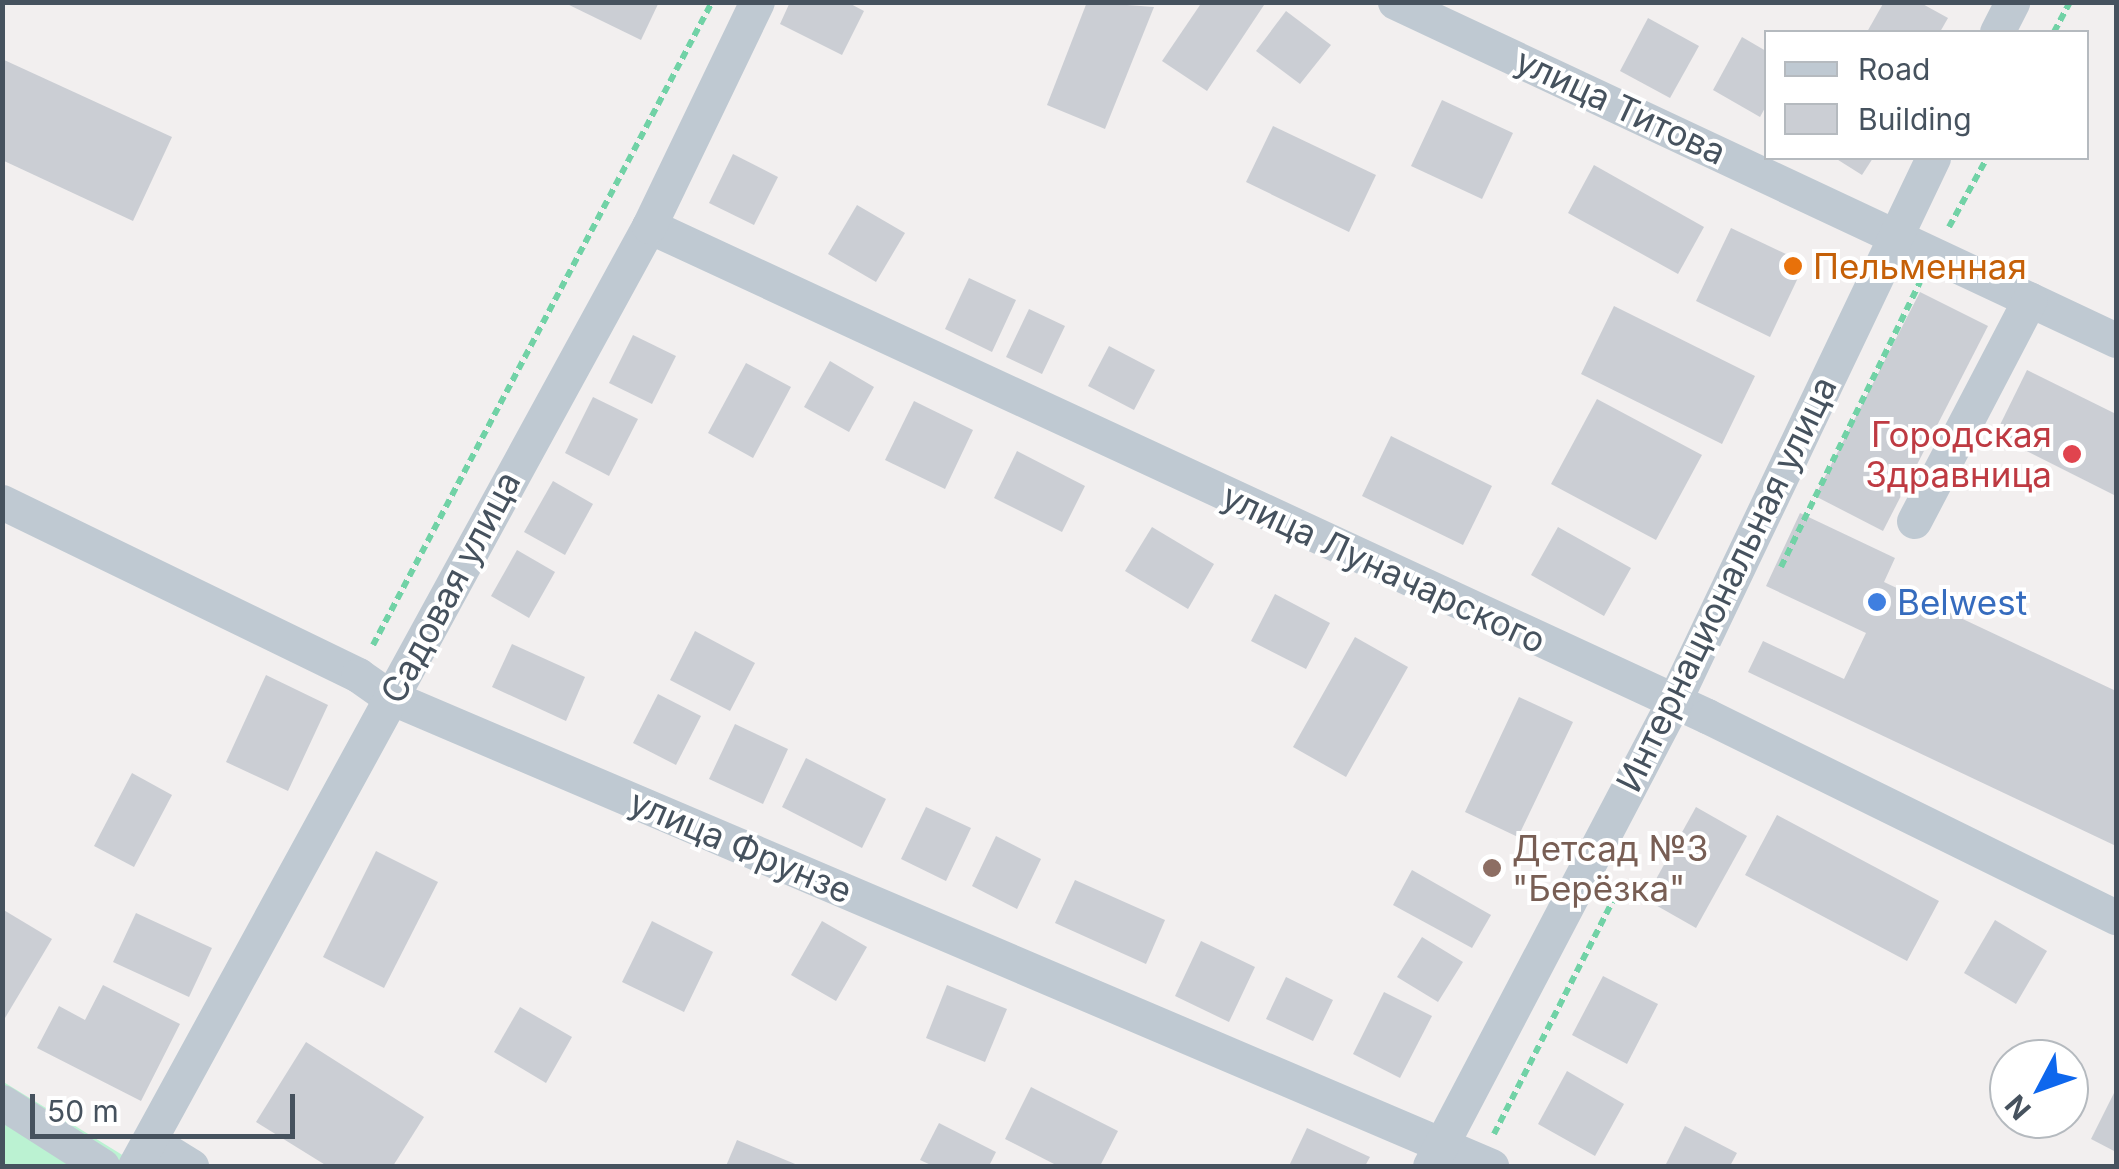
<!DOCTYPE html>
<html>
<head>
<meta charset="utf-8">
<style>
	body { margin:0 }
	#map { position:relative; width:2119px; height:1169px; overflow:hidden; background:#f2efef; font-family:Inter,sans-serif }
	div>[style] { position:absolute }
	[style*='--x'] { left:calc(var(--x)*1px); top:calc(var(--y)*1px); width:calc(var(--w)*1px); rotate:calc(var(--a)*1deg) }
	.green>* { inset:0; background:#bbf2d2 }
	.building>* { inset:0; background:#cbced4 }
	.path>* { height:6px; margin-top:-3px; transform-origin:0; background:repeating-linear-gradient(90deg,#71d2a6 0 8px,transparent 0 13px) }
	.minor>* { height:35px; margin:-17.5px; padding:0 17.5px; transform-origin:17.5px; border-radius:17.5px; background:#bfc9d2 }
	.dots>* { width:28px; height:28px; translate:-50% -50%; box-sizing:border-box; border:5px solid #fff; border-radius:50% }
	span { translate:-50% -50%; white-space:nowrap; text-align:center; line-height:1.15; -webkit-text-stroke:8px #fff; paint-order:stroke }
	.street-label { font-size:35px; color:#46525e }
	.food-label { font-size:35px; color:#c56008 }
	.left { translate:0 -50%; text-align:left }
	.health-label { font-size:35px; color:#be3a42 }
	.right { translate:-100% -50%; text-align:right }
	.shop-label { font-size:35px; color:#366cbe }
	.education-label { font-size:35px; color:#785e54 }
	.frame { position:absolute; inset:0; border:5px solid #46525e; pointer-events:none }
	.legend { position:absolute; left:1764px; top:30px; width:325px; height:130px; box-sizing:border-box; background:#fff; border:2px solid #b5babf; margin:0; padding:12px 18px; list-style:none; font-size:30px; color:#46525e }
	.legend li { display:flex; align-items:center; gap:20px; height:50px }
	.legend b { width:50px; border:2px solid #b5babf }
	.north { position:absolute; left:1989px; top:1039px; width:100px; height:100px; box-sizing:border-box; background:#fff; border:2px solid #b5babf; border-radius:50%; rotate:229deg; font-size:28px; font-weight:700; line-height:40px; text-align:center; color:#46525e }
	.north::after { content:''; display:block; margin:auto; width:35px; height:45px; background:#0e67ed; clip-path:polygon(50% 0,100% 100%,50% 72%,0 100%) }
	.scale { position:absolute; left:30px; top:1094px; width:265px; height:45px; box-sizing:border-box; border:5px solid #46525e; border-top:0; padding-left:12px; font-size:30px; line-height:35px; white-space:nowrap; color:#46525e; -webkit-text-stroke:8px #fff; paint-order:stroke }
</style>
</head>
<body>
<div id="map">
	<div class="green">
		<div style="clip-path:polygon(2px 1081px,124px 1156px,140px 1166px,3px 1166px)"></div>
	</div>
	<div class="building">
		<div style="clip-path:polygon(563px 2px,659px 2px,641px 40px)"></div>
		<div style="clip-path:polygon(790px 2px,847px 2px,864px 11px,842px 55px,780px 24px)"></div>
		<div style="clip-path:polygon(1087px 2px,1154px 7px,1105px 129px,1047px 105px)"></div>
		<div style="clip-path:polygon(1202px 2px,1266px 2px,1207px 91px,1162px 61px)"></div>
		<div style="clip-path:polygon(1884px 2px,1919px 2px,1948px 18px,1940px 32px,1867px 32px)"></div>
		<div style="clip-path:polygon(1286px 11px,1331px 45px,1300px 84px,1256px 51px)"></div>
		<div style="clip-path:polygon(1648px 18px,1699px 46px,1670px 98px,1620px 71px)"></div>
		<div style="clip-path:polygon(1742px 37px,1766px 51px,1766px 106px,1760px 117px,1713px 90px)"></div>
		<div style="clip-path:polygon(2px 59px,172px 137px,133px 221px,2px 160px)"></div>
		<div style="clip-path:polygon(1442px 100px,1513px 133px,1482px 199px,1411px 166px)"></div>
		<div style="clip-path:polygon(1273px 126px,1376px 175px,1349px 232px,1246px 182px)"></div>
		<div style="clip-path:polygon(733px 154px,778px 177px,754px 225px,709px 203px)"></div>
		<div style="clip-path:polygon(1835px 158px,1873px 158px,1862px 175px)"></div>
		<div style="clip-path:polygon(1594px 165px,1704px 227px,1678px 274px,1568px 213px)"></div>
		<div style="clip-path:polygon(857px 205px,905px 233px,876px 282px,828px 254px)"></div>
		<div style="clip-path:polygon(1731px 228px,1805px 263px,1770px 337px,1696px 301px)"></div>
		<div style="clip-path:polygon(969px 278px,1016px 300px,992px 352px,945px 329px)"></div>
		<div style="clip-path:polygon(1920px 292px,1988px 326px,1883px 531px,1815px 496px)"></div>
		<div style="clip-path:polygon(1614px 306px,1755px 376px,1722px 444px,1581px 374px)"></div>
		<div style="clip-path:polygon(1029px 309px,1065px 326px,1042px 374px,1006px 357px)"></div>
		<div style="clip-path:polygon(633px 335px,676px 356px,652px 404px,609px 383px)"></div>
		<div style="clip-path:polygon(1109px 346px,1155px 370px,1134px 410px,1088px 386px)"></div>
		<div style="clip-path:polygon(830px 361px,874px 387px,849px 432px,804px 407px)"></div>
		<div style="clip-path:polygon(746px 363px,791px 387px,753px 458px,708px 433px)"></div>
		<div style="clip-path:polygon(2027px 370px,2116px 414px,2116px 496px,1995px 435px)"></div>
		<div style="clip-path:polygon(593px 397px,638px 419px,609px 476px,565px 453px)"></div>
		<div style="clip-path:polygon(1597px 399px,1702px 455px,1656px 540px,1551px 484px)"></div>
		<div style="clip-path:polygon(914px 401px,973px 430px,945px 489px,885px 460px)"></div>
		<div style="clip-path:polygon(1391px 436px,1492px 486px,1463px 545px,1362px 496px)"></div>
		<div style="clip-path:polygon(1017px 451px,1085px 486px,1062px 532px,994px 498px)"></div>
		<div style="clip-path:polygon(553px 481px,593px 504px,565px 555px,524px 532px)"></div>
		<div style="clip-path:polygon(1800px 513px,1895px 558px,1884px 582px,2116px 691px,2116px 846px,1748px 672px,1763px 641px,1844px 679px,1866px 633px,1766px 586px)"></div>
		<div style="clip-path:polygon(1152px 527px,1214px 564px,1188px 609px,1125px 571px)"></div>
		<div style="clip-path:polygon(1558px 527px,1631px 568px,1604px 616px,1531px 575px)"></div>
		<div style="clip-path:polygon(517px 550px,555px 572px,529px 618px,491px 596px)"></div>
		<div style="clip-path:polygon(1275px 594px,1330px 623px,1306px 669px,1251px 641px)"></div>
		<div style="clip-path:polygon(695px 631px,755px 663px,730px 711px,670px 680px)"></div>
		<div style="clip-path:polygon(1355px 637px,1408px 667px,1346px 777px,1293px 747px)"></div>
		<div style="clip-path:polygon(512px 644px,585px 677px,566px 721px,492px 687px)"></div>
		<div style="clip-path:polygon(266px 675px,328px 705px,288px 791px,226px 762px)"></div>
		<div style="clip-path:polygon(658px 694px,701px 716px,676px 765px,633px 743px)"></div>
		<div style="clip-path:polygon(1519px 697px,1573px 722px,1518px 837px,1465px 812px)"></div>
		<div style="clip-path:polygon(735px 724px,788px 749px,763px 804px,709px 779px)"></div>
		<div style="clip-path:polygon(806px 758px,886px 799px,862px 848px,782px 807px)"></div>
		<div style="clip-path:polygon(132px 773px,172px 795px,134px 867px,94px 846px)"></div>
		<div style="clip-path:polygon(926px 807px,971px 828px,946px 881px,901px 859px)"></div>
		<div style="clip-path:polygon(1696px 807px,1747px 836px,1696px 928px,1645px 899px)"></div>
		<div style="clip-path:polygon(1777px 815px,1939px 901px,1907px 961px,1745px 875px)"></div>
		<div style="clip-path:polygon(996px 836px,1041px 859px,1017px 909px,972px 886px)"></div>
		<div style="clip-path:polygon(376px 851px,438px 882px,384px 988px,323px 957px)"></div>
		<div style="clip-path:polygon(1412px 870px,1491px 915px,1472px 948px,1393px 905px)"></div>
		<div style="clip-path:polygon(1075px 880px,1165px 920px,1146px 964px,1055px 923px)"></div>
		<div style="clip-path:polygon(2px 909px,52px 939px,2px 1023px)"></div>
		<div style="clip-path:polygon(136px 913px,212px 948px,189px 997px,113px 962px)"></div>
		<div style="clip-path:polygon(1995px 920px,2047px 951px,2016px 1004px,1964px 973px)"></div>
		<div style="clip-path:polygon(652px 921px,713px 952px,684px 1012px,622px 982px)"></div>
		<div style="clip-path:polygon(822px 921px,867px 947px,836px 1001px,791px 975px)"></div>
		<div style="clip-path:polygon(1422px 937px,1463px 962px,1438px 1002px,1397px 977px)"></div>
		<div style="clip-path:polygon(1201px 941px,1255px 967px,1229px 1022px,1175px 996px)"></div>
		<div style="clip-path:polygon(1603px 976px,1658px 1004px,1627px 1064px,1572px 1035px)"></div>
		<div style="clip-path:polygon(1286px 977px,1333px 1000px,1313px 1041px,1266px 1019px)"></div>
		<div style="clip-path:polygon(103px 985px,180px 1024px,141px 1101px,37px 1048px,59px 1006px,85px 1020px)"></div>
		<div style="clip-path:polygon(947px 985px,1007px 1009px,985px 1062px,926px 1038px)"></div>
		<div style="clip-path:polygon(1384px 992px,1432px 1016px,1400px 1078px,1353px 1054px)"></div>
		<div style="clip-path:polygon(520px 1007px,572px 1037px,546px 1083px,494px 1052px)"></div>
		<div style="clip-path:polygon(306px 1042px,424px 1117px,393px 1166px,327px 1166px,256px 1122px)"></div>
		<div style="clip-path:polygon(1567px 1071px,1624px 1104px,1595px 1156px,1538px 1124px)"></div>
		<div style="clip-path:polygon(1031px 1087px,1118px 1131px,1100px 1166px,1058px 1166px,1005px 1139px)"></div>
		<div style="clip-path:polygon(2116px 1089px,2116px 1152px,2091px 1139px)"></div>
		<div style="clip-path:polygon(939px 1123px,996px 1152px,989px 1166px,933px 1166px,920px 1160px)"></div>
		<div style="clip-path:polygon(1685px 1126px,1737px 1153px,1730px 1166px,1665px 1166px)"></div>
		<div style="clip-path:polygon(1307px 1128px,1370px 1157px,1365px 1166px,1289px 1166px)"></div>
		<div style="clip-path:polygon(737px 1140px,800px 1166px,726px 1166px)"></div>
	</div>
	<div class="path">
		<div style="--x:2054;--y:32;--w:34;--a:-62"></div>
		<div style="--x:1949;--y:227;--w:79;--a:-61.2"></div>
		<div style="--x:1781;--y:567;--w:317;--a:-64"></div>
		<div style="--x:373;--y:645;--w:727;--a:-62.2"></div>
		<div style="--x:1494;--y:1134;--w:277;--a:-63"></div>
	</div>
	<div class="minor">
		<div style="--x:1395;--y:2;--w:796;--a:25.12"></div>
		<div style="--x:1997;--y:32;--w:34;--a:-63"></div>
		<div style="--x:649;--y:226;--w:1166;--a:24.85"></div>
		<div style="--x:1707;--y:716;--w:456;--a:26.2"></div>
		<div style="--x:2;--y:502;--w:396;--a:25.9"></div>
		<div style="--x:358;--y:675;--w:39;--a:35"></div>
		<div style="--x:390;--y:697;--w:1197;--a:23.07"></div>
		<div style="--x:1914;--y:521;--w:250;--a:-62.4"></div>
		<div style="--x:2;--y:1102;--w:119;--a:32.6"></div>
		<div style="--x:152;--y:1142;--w:46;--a:31.6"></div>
		<div style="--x:135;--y:1166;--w:1071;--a:-61.33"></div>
		<div style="--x:649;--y:226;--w:249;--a:-64.3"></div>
		<div style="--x:1430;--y:1166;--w:523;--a:-62.31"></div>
		<div style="--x:1673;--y:703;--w:604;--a:-64.5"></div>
	</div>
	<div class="dots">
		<div style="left:1793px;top:266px;background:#e8710a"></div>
		<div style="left:2072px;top:454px;background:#e0444e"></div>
		<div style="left:1877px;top:602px;background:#3f7fe0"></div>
		<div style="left:1492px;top:868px;background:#8d6e63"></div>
	</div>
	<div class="street-label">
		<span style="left:1621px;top:106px;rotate:25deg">улица Титова</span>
		<span style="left:1384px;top:568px;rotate:25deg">улица Луначарского</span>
		<span style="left:1726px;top:584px;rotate:-64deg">Интернациональная улица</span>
		<span style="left:450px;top:587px;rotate:-62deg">Садовая улица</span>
		<span style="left:741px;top:846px;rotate:23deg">улица Фрунзе</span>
	</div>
	<div class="food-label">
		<span class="left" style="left:1813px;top:266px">Пельменная</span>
	</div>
	<div class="health-label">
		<span class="right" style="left:2052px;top:454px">Городская<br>Здравница</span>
	</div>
	<div class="shop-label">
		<span class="left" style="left:1897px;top:602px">Belwest</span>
	</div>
	<div class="education-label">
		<span class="left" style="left:1512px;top:868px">Детсад №3<br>"Берёзка"</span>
	</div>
	<div class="frame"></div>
	<ul class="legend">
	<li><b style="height:12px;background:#bfc9d2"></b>Road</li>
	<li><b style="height:28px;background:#cbced4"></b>Building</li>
	</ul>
	<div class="north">N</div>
	<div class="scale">50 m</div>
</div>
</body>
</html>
